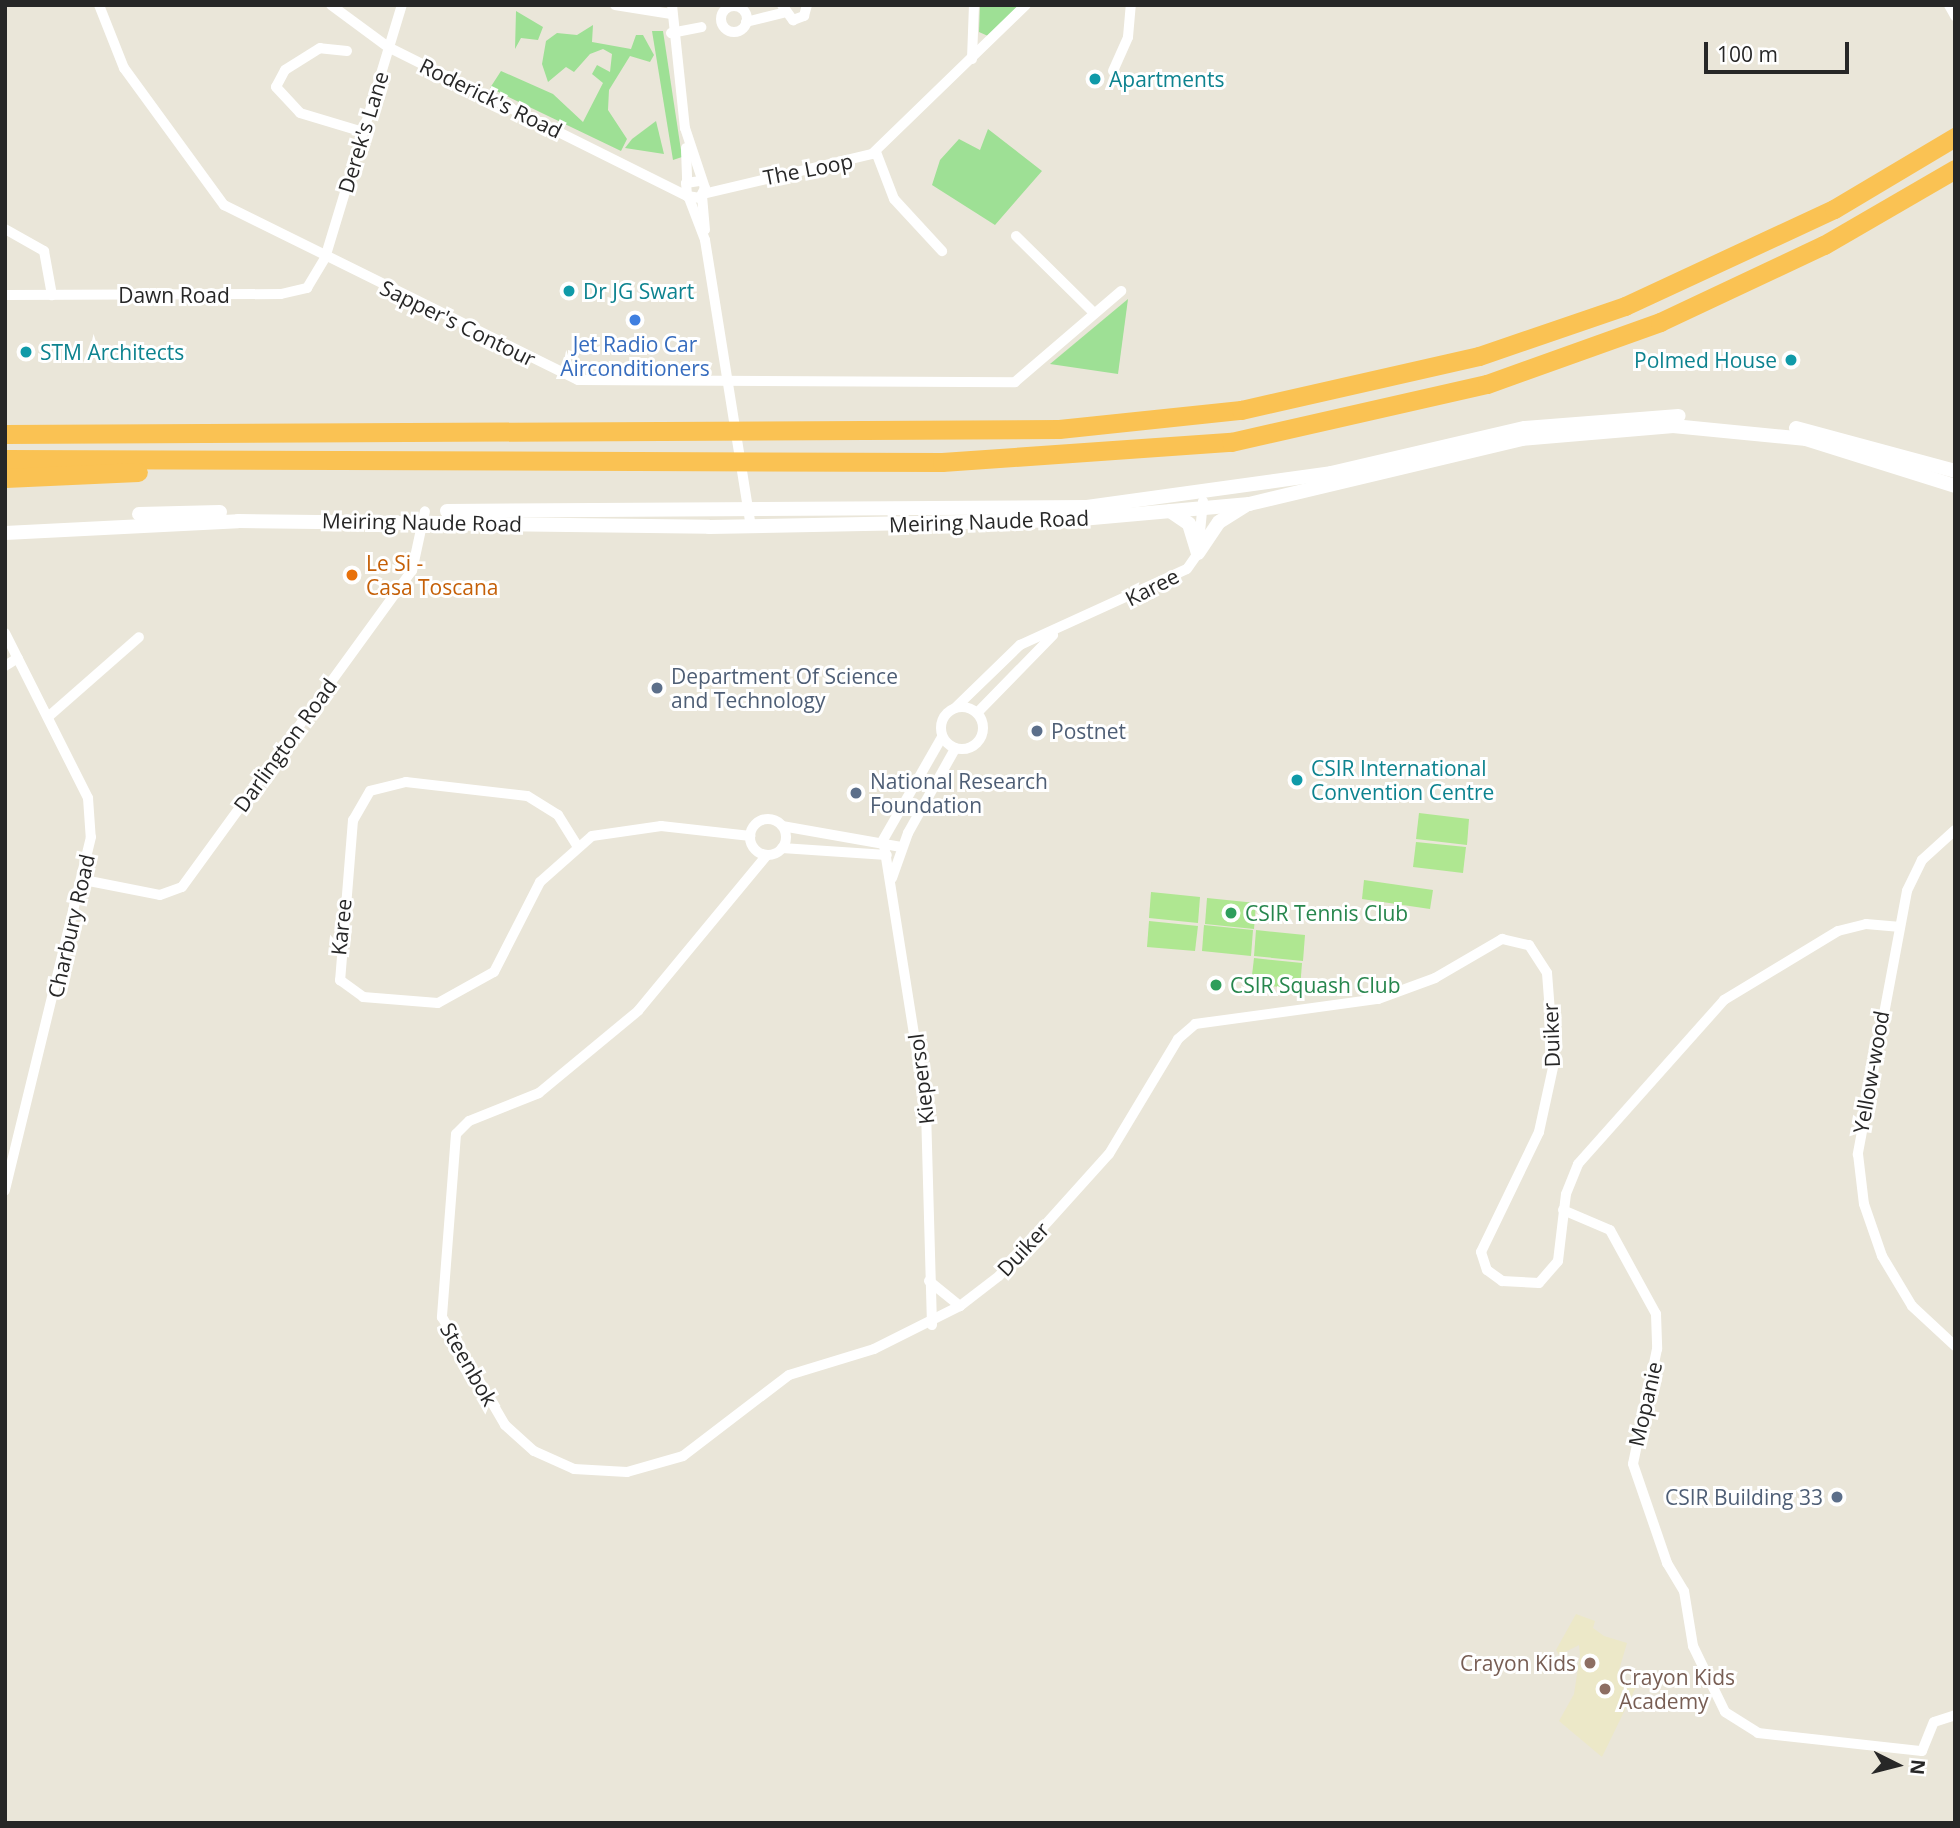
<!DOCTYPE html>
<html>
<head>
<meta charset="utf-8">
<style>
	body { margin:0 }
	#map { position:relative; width:1960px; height:1828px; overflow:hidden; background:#eae6d9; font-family:"Open Sans",sans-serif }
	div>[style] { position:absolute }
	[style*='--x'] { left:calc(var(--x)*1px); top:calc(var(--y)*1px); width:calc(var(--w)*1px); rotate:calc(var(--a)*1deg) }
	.education>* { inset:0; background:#ece8c8 }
	.green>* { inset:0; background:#9ee095 }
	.pitch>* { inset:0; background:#afe791 }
	.street>* { height:10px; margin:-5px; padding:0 5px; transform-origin:5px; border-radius:5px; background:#fff }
	.street>.ring { margin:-5px; padding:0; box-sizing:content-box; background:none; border:10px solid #fff; border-radius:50% }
	.secondary>* { height:14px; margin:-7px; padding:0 7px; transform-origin:7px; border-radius:7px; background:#fff }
	.highway>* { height:19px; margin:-9.5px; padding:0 9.5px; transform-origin:9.5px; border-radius:9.5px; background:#fac253 }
	.dots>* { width:19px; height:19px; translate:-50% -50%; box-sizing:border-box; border:4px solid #fff; border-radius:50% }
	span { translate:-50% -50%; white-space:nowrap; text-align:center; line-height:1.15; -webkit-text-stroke:6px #fff; paint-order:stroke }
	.culture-label { font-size:21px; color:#0d838f }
	.left { translate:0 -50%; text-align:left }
	.right { translate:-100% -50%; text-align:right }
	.street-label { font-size:21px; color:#272727 }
	.shop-label { font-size:21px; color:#366cbe }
	.food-label { font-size:21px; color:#c56008 }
	.service-label { font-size:21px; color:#4e5e75 }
	.leisure-label { font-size:21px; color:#27864d }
	.education-label { font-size:21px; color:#785e54 }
	.frame { position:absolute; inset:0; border:7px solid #272727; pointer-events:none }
	.north { position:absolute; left:1862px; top:1730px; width:70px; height:70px; -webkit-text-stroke:5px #fff; paint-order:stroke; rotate:96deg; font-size:19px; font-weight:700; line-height:28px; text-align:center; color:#272727 }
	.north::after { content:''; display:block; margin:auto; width:24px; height:32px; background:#272727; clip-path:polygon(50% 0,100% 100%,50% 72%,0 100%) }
	.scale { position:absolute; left:1704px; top:42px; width:145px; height:32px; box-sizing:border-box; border:4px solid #272727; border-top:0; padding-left:9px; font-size:21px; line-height:24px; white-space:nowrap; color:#272727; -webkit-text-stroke:5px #fff; paint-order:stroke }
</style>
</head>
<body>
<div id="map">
	<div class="education">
		<div style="clip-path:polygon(1576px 1614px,1595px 1621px,1593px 1628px,1604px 1636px,1627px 1643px,1617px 1677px,1637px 1685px,1602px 1757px,1559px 1721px,1574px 1694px,1580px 1655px,1579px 1645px,1559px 1655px,1556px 1650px)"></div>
	</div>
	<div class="green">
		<div style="clip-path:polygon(980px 5px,1021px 5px,988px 36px,979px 32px)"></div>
		<div style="clip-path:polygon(516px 11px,543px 27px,538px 40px,521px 38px,515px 49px)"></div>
		<div style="clip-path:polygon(593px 25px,592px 42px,631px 49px,636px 35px,643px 35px,654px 55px,650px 62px,630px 56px,609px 90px,608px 110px,627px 139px,621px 151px,490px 88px,501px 71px,553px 94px,583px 122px,603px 83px,592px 74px,597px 65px,610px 72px,612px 54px,603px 49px,590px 54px,574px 72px,566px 67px,548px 82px,542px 64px,546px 41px,557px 33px,577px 35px)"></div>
		<div style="clip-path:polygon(652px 31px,663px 31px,682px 157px,673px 160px)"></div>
		<div style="clip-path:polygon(656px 121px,664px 154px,625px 148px,632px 139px)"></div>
		<div style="clip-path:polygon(988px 129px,1042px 171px,995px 225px,932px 185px,940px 160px,959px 139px,980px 150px)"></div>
		<div style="clip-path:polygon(1128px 299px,1118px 374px,1050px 364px)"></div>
	</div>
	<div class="pitch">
		<div style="clip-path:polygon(1419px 813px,1469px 819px,1467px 845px,1416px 839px)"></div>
		<div style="clip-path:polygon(1416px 842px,1466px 847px,1463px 873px,1413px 867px)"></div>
		<div style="clip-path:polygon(1364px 880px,1433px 890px,1430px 909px,1362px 899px)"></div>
		<div style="clip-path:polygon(1151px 892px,1200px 897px,1198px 923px,1149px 918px)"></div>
		<div style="clip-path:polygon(1207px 898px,1256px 903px,1254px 929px,1205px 924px)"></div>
		<div style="clip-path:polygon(1149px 921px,1198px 926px,1195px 951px,1147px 947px)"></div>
		<div style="clip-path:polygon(1204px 925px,1253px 930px,1251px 956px,1202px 951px)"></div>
		<div style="clip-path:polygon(1256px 930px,1305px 935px,1303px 961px,1254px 956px)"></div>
		<div style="clip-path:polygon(1254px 958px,1302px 963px,1300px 989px,1251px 984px)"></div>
	</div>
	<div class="street">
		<div style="--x:99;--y:5;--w:68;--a:68.4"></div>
		<div style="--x:124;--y:68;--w:170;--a:53.9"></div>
		<div style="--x:224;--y:205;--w:395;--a:26.3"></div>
		<div style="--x:578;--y:380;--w:437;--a:0.3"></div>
		<div style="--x:1015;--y:382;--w:140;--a:-40.6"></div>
		<div style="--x:331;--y:5;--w:71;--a:36.4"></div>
		<div style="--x:388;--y:47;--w:334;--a:26.5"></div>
		<div style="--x:615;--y:5;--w:57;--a:9.1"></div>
		<div style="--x:672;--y:5;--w:124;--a:84"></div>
		<div style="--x:685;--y:128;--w:63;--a:71.6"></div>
		<div style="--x:705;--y:188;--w:11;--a:117"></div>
		<div style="--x:700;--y:198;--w:13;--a:-171"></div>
		<div style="--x:687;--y:196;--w:13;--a:-94"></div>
		<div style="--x:686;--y:183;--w:15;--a:-8"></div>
		<div style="--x:782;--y:5;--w:19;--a:54"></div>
		<div style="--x:793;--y:20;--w:12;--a:-20"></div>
		<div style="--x:804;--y:16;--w:11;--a:-75"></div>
		<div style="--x:1949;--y:5;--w:13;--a:61"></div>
		<div class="ring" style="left:721px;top:6px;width:16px;height:16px"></div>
		<div style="--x:746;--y:22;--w:38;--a:-14"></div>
		<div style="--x:671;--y:33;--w:31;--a:-11"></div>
		<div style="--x:347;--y:51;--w:27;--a:-174"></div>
		<div style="--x:320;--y:48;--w:41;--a:147.8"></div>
		<div style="--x:285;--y:70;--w:19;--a:118"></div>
		<div style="--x:276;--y:87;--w:35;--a:47"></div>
		<div style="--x:300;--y:113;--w:66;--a:16.8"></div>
		<div style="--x:972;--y:59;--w:54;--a:-87.9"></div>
		<div style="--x:1113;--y:71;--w:37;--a:-66"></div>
		<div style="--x:1128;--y:37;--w:32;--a:-85"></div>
		<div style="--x:686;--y:148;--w:35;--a:88"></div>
		<div style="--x:876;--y:152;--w:50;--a:69"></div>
		<div style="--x:894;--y:199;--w:71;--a:47.3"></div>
		<div style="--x:703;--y:194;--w:174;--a:-13.3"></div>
		<div style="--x:872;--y:154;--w:214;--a:-44.1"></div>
		<div style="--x:702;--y:196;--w:34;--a:85"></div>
		<div style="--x:689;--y:198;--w:45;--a:69.1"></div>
		<div style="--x:705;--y:240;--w:290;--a:80.9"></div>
		<div style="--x:5;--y:229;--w:45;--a:29.4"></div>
		<div style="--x:44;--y:251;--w:45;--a:79.7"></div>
		<div style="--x:1016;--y:236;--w:110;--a:44.6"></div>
		<div style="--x:5;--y:295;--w:276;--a:-0.2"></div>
		<div style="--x:281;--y:294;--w:27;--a:-13"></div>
		<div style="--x:307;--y:288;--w:35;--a:-59"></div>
		<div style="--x:325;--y:258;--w:264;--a:-73.1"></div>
		<div style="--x:5;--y:633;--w:185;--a:63.3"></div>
		<div style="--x:88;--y:798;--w:39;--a:86"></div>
		<div style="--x:91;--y:837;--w:364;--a:103.7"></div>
		<div style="--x:5;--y:666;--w:15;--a:-32"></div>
		<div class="ring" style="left:941px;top:707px;width:32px;height:32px"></div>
		<div style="--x:955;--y:708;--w:91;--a:-44.1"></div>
		<div style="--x:1020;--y:645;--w:183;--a:-24.5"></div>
		<div style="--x:1187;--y:569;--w:19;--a:-55"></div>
		<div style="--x:1198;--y:553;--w:52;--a:-84.5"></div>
		<div style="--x:977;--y:713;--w:109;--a:-45.7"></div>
		<div style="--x:48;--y:717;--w:121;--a:-41.3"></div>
		<div class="ring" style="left:750px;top:819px;width:26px;height:26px"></div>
		<div style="--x:782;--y:826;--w:121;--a:10"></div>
		<div style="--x:1955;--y:830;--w:45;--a:137.7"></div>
		<div style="--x:1922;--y:860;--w:34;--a:116"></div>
		<div style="--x:1907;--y:891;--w:268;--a:100.6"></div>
		<div style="--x:1858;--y:1154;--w:50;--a:83.2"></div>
		<div style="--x:1864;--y:1204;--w:55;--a:70.9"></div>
		<div style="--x:1882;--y:1256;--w:58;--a:59"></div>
		<div style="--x:1912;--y:1306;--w:59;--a:42.9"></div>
		<div style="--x:578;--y:847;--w:38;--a:-122"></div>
		<div style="--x:558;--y:815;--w:36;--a:-148"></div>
		<div style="--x:527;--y:796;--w:122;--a:-173.4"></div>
		<div style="--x:406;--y:782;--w:37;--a:166"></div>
		<div style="--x:370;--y:791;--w:34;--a:120"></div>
		<div style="--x:353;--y:820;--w:161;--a:94.6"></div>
		<div style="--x:340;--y:980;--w:29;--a:36"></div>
		<div style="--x:363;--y:997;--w:75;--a:4.6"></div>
		<div style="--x:438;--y:1003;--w:64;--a:-29"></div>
		<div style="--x:494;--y:972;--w:101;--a:-62.9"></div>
		<div style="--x:540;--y:882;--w:69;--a:-41.5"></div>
		<div style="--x:592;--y:836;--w:70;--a:-8.2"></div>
		<div style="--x:661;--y:826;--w:90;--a:6.4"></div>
		<div style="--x:782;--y:848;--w:105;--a:3.8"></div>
		<div style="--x:767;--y:855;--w:202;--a:129.6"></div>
		<div style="--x:638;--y:1011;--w:129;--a:140.4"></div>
		<div style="--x:539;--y:1093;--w:75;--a:158.2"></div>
		<div style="--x:469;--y:1121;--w:18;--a:135"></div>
		<div style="--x:456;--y:1134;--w:184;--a:94.4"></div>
		<div style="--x:442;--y:1317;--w:125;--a:59.7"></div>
		<div style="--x:505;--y:1425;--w:39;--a:42"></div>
		<div style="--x:534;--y:1451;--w:44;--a:24.2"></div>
		<div style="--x:574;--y:1469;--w:53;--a:3.2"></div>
		<div style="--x:627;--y:1472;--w:58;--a:-15.9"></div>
		<div style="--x:683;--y:1456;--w:133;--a:-37.4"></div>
		<div style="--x:789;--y:1375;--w:89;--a:-17"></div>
		<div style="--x:874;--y:1349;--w:96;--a:-26.6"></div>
		<div style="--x:960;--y:1306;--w:49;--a:-37.6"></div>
		<div style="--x:999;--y:1276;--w:164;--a:-48"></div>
		<div style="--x:1109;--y:1154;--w:134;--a:-59"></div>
		<div style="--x:1178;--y:1039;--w:23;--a:-41"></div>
		<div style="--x:1195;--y:1024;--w:185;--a:-7.8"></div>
		<div style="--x:1378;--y:999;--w:61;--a:-20.2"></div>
		<div style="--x:1435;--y:978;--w:78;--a:-30.2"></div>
		<div style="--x:1502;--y:939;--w:28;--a:13"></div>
		<div style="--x:1529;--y:945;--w:33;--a:57"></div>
		<div style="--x:1547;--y:973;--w:90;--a:85.6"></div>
		<div style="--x:1554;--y:1063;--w:71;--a:102.3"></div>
		<div style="--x:1539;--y:1132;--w:133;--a:115.8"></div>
		<div style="--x:1481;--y:1252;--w:19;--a:72"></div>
		<div style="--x:1487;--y:1270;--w:19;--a:36"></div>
		<div style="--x:1502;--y:1281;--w:37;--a:3"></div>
		<div style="--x:1539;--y:1283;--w:29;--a:-49"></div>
		<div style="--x:1558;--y:1261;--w:67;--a:-83.2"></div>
		<div style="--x:1566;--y:1194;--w:32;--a:-68"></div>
		<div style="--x:1578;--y:1164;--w:220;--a:-48.3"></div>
		<div style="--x:1724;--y:1000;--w:133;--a:-31.2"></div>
		<div style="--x:1838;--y:931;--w:29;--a:-14"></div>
		<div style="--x:1866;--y:924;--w:32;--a:5"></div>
		<div style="--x:892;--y:878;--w:48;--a:-70.4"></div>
		<div style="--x:908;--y:833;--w:96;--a:-60.8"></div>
		<div style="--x:84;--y:880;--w:77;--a:11.2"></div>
		<div style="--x:160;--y:895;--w:23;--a:-20"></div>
		<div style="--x:182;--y:887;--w:391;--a:-54"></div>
		<div style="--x:412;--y:571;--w:61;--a:-77.8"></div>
		<div style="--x:1563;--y:1210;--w:51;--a:23.1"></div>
		<div style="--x:1610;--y:1230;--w:96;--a:61.3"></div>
		<div style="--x:1656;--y:1314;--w:35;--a:88"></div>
		<div style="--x:1657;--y:1349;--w:117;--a:101.8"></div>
		<div style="--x:1633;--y:1464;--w:105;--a:71"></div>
		<div style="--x:1667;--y:1563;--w:33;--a:59"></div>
		<div style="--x:1684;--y:1591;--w:56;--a:80.7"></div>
		<div style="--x:1693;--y:1646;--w:73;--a:64.1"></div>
		<div style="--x:1725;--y:1712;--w:39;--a:32"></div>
		<div style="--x:1758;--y:1733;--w:165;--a:6.3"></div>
		<div style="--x:1922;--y:1751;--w:31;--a:-68"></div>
		<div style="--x:1934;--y:1722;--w:22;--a:-18"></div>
		<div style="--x:929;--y:1281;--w:40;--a:39"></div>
		<div style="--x:932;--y:1325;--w:215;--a:-91.6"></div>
		<div style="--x:926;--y:1110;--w:273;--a:-99"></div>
		<div style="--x:883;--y:840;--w:119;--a:-60.2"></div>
	</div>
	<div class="secondary">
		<div style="--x:1796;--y:428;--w:165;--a:15.1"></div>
		<div style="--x:447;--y:511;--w:640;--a:-0.36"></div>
		<div style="--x:1087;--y:507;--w:246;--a:-7.9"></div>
		<div style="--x:1331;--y:473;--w:199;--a:-13.1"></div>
		<div style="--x:1525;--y:428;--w:154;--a:-4.5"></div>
		<div style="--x:1170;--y:511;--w:23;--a:34"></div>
		<div style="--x:1189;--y:524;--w:30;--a:73"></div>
		<div style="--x:139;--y:514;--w:81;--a:-1.4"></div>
		<div style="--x:5;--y:533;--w:233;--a:-2.9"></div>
		<div style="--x:238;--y:521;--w:471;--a:0.7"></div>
		<div style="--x:709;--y:527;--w:361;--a:-1.1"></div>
		<div style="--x:1070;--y:520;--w:180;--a:-5.1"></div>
		<div style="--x:1249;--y:504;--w:280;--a:-13.4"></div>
		<div style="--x:1521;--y:439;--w:153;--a:-4.9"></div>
		<div style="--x:1673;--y:426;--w:134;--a:5.6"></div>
		<div style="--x:1806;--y:439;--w:156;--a:17.5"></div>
		<div style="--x:1198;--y:553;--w:37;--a:-56"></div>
		<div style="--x:1219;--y:522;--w:31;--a:-32"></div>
	</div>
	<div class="highway">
		<div style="--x:5;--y:434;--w:1054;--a:-0.27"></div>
		<div style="--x:1059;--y:429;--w:183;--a:-6"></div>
		<div style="--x:1241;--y:410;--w:244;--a:-12.8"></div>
		<div style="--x:1479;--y:356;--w:154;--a:-18.9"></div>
		<div style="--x:1625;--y:306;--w:230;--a:-24.9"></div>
		<div style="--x:1834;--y:209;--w:141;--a:-30.8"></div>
		<div style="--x:5;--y:459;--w:937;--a:0.18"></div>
		<div style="--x:942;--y:462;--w:290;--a:-4"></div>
		<div style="--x:1231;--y:442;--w:262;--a:-12.8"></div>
		<div style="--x:1487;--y:384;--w:184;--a:-19.7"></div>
		<div style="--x:1660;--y:322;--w:181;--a:-25.2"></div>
		<div style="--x:1824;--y:245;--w:151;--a:-30.1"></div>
		<div style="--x:5;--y:478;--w:133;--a:-2.6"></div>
	</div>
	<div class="dots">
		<div style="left:1095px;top:79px;background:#0f9aa8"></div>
		<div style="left:569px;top:291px;background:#0f9aa8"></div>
		<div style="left:635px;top:320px;background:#3f7fe0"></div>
		<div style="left:26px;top:352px;background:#0f9aa8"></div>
		<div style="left:1791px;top:360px;background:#0f9aa8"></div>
		<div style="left:352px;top:575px;background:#e8710a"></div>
		<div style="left:657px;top:688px;background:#5c6f8a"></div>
		<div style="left:1037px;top:731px;background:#5c6f8a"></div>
		<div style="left:1297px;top:780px;background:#0f9aa8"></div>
		<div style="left:856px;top:793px;background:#5c6f8a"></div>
		<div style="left:1231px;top:913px;background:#2e9e5b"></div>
		<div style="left:1216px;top:985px;background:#2e9e5b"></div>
		<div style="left:1837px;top:1497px;background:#5c6f8a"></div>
		<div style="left:1590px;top:1663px;background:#8d6e63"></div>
		<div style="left:1605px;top:1689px;background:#8d6e63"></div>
	</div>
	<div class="culture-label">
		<span class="left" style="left:1109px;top:79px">Apartments</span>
		<span class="left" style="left:583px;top:291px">Dr JG Swart</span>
		<span class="left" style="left:40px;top:352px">STM Architects</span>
		<span class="right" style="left:1777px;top:360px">Polmed House</span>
		<span class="left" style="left:1311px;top:780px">CSIR International<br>Convention Centre</span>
	</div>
	<div class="street-label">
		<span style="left:491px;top:98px;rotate:26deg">Roderick's Road</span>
		<span style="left:363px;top:132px;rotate:-73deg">Derek's Lane</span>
		<span style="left:808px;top:169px;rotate:-11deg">The Loop</span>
		<span style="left:174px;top:295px">Dawn Road</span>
		<span style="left:458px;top:323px;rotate:26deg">Sapper's Contour</span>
		<span style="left:989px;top:521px;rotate:-2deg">Meiring Naude Road</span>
		<span style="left:422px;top:522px;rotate:1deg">Meiring Naude Road</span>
		<span style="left:1152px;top:587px;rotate:-27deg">Karee</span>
		<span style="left:285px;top:745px;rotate:-54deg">Darlington Road</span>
		<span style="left:71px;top:926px;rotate:-77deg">Charbury Road</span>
		<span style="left:341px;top:927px;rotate:-84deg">Karee</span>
		<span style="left:1551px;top:1035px;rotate:-92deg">Duiker</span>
		<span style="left:1871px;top:1072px;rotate:-80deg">Yellow-wood</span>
		<span style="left:921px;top:1079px;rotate:-97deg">Kiepersol</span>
		<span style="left:1023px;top:1249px;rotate:-47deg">Duiker</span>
		<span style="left:469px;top:1364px;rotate:60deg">Steenbok</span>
		<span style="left:1645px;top:1404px;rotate:-77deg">Mopanie</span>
	</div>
	<div class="shop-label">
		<span style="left:635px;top:356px">Jet Radio Car<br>Airconditioners</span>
	</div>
	<div class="food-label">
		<span class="left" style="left:366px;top:575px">Le Si -<br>Casa Toscana</span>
	</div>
	<div class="service-label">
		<span class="left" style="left:671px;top:688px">Department Of Science<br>and Technology</span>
		<span class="left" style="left:1051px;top:731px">Postnet</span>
		<span class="left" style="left:870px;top:793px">National Research<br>Foundation</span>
		<span class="right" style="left:1823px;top:1497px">CSIR Building 33</span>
	</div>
	<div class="leisure-label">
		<span class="left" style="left:1245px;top:913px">CSIR Tennis Club</span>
		<span class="left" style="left:1230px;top:985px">CSIR Squash Club</span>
	</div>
	<div class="education-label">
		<span class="right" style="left:1576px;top:1663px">Crayon Kids</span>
		<span class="left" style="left:1619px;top:1689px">Crayon Kids<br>Academy</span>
	</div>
	<div class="frame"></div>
	<div class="north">N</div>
	<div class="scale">100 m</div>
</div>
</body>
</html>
